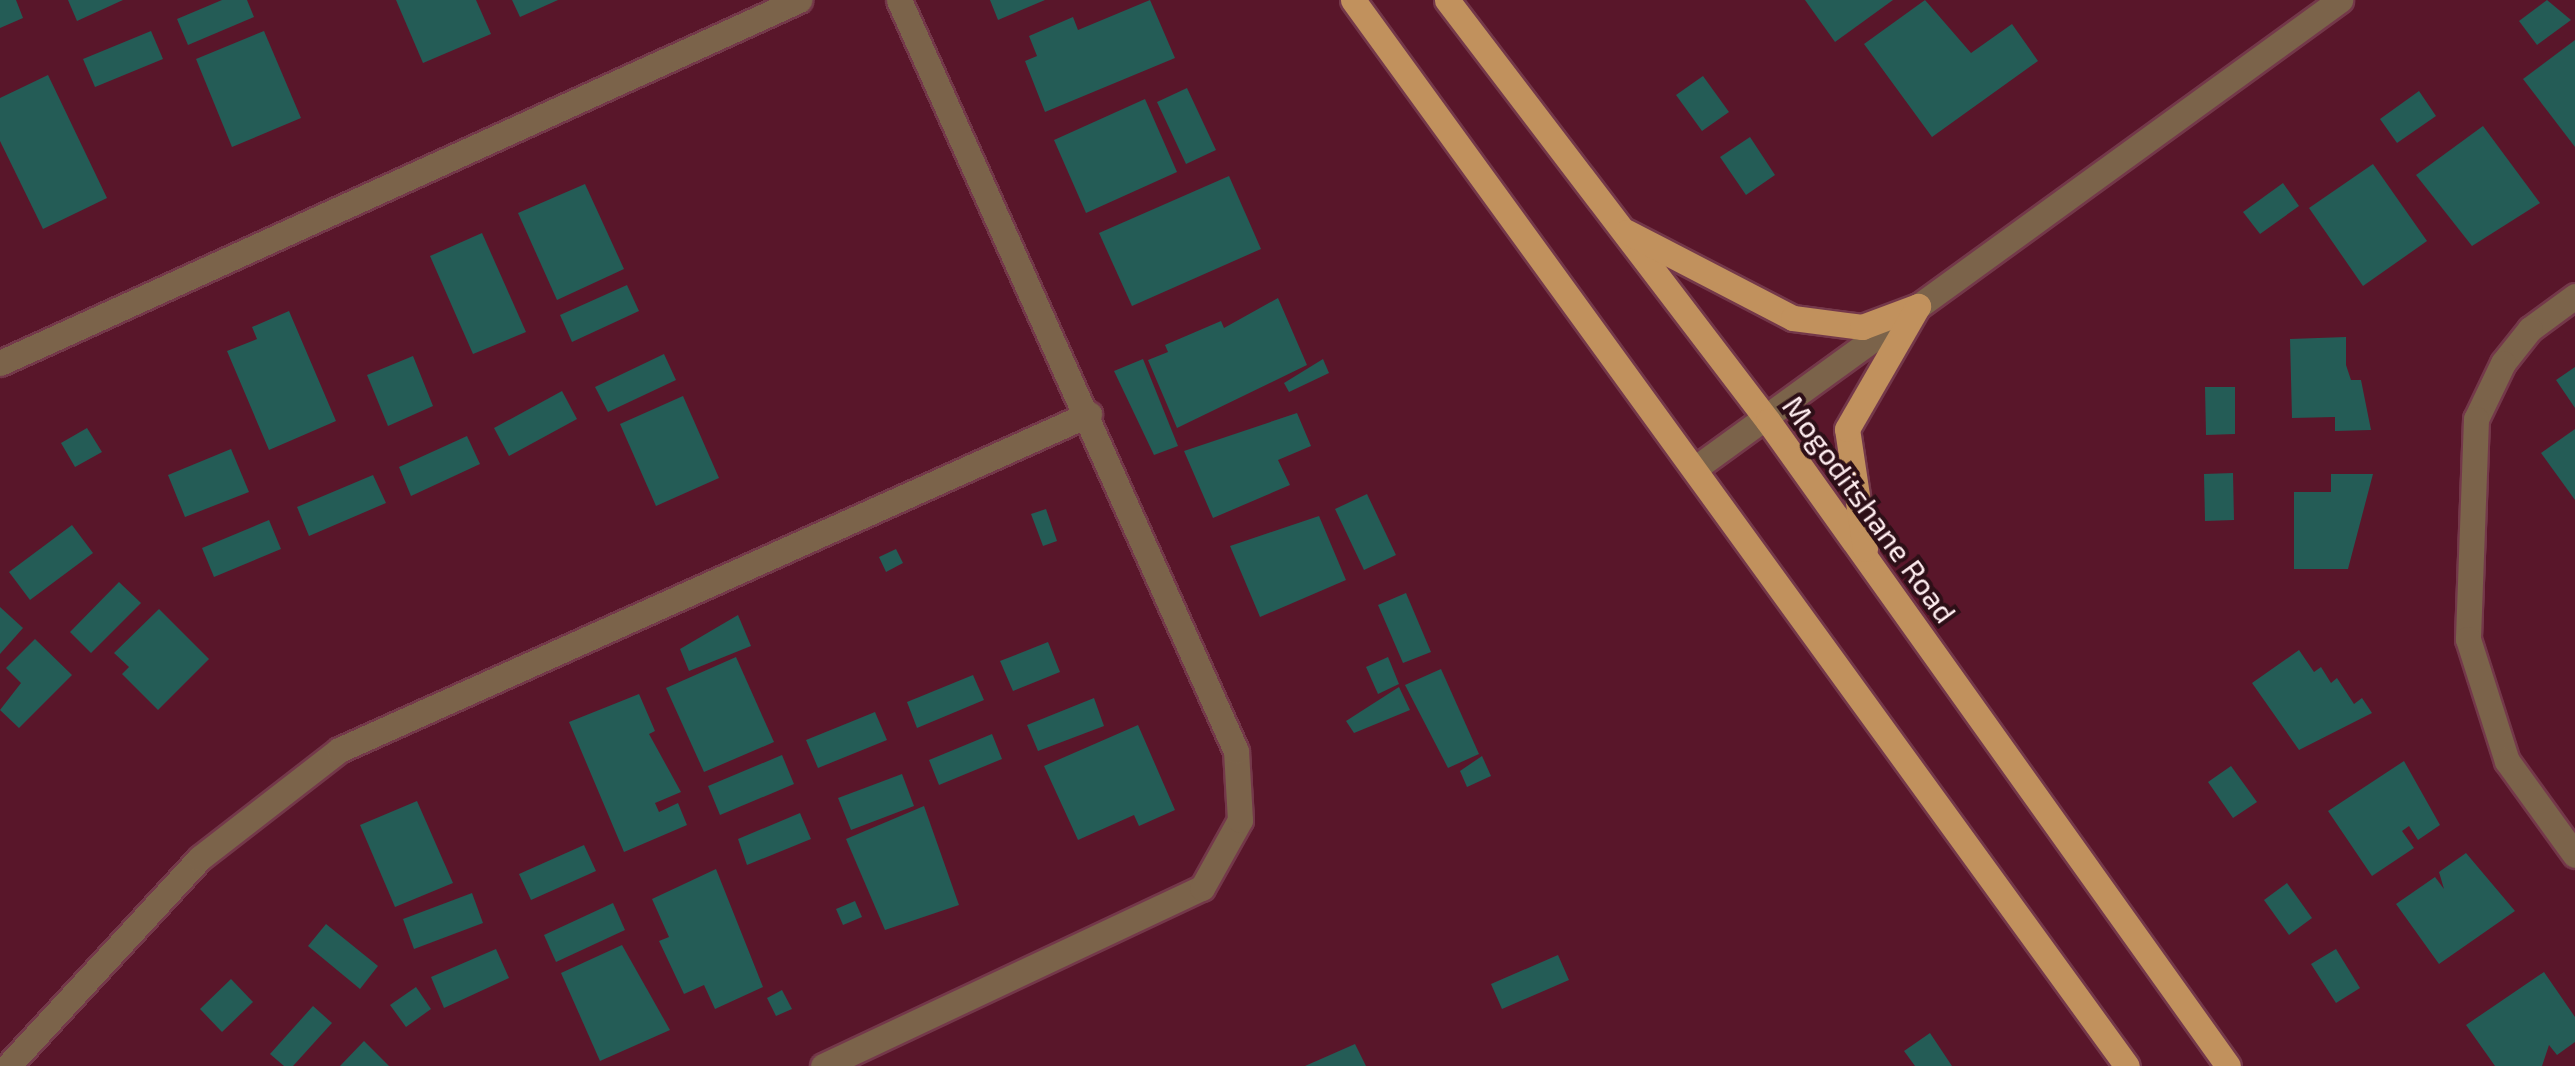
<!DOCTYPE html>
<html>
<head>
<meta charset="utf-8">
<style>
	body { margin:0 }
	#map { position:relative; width:2575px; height:1066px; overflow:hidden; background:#59162a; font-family:"Exo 2",sans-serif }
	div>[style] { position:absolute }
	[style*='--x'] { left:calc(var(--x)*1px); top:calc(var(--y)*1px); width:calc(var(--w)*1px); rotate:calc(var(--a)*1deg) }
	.building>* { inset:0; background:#245c56 }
	.roads { filter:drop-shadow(2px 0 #74384a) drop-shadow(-2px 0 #74384a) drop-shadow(0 2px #74384a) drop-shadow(0 -2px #74384a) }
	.minor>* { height:25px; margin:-12.5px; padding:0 12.5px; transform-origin:12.5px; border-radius:12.5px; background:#7b634a }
	.major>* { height:25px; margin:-12.5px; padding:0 12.5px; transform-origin:12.5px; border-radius:12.5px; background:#c1915d }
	span { translate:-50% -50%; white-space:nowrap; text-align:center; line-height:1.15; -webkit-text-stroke:8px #2d0f17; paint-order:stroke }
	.street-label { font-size:30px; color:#ffedf0 }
</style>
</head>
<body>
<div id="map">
	<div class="building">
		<div style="clip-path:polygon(0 0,16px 0,23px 18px,0 28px)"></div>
		<div style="clip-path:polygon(68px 0,123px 0,77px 21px)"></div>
		<div style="clip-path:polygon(222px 0,247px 0,254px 17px,188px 45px,177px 19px)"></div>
		<div style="clip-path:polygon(396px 0,476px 0,491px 34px,423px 63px)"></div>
		<div style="clip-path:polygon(512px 0,558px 0,520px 17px)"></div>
		<div style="clip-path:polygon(990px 0,1045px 0,998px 20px)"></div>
		<div style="clip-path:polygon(1150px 0,1175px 58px,1045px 112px,1025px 61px,1037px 56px,1029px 36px,1073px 17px,1078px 30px)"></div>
		<div style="clip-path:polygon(1805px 0,1893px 0,1835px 42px)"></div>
		<div style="clip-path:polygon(1925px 0,1971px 53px,2012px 24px,2038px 61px,1932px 137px,1864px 44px)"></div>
		<div style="clip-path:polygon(2547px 0,2571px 20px,2537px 45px,2519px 21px)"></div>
		<div style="clip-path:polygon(151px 31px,163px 59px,95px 87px,83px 59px)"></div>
		<div style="clip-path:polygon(264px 31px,301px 118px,232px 147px,196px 59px)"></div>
		<div style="clip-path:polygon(2575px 40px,2575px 147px,2523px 79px)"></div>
		<div style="clip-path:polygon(48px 75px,107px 198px,43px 229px,0 141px,0 98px)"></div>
		<div style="clip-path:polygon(1703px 76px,1729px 112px,1702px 131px,1676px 95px)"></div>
		<div style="clip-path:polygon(1187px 88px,1216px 150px,1186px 164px,1157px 102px)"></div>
		<div style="clip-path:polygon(2419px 91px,2436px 116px,2397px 143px,2380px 119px)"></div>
		<div style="clip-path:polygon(1145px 99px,1177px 172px,1086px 213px,1054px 140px)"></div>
		<div style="clip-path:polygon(2483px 126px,2540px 203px,2472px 246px,2416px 175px)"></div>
		<div style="clip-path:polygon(1750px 137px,1775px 175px,1746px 195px,1720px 157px)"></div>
		<div style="clip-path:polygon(2373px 164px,2427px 241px,2363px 286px,2309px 208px)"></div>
		<div style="clip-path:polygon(1229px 176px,1261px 249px,1132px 306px,1099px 233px)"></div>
		<div style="clip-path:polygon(2283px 183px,2299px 206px,2260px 234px,2243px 212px)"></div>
		<div style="clip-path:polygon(585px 184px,624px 269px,557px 300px,518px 213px)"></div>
		<div style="clip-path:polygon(482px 233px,526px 332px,473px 354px,430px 256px)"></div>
		<div style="clip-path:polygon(627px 285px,639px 311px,572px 342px,560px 315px)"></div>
		<div style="clip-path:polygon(1278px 298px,1307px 365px,1177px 428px,1148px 360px,1168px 352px,1165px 345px,1221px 321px,1224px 328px)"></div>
		<div style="clip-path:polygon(289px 311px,336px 421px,269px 450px,227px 351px,257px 339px,252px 327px)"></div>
		<div style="clip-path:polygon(2346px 337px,2346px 365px,2351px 380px,2361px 380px,2371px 430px,2335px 431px,2335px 417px,2292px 418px,2290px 339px)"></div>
		<div style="clip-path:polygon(664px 354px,676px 380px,608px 412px,595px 387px)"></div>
		<div style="clip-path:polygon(413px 356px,433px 406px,388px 426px,367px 375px)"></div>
		<div style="clip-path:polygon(1143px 359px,1178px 446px,1154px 455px,1114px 371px)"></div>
		<div style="clip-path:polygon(1323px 359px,1329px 373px,1289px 392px,1284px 383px)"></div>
		<div style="clip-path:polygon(2575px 367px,2575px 408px,2556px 380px)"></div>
		<div style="clip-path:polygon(2205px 387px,2235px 387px,2235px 434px,2206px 435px)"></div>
		<div style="clip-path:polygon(562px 391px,577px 419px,509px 456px,494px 428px)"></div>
		<div style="clip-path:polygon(683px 396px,719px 478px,656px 506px,620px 424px)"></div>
		<div style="clip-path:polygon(1297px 413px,1311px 446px,1278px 460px,1290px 485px,1213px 518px,1184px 451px)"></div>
		<div style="clip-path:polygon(87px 428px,102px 452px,75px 467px,61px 443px)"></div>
		<div style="clip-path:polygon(2575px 429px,2575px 500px,2541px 453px)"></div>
		<div style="clip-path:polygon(467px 436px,480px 464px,411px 496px,399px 467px)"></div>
		<div style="clip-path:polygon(231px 449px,249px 492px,185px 517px,168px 475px)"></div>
		<div style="clip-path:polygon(2233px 473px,2234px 520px,2205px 521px,2204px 474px)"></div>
		<div style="clip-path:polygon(2331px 474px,2373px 474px,2348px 569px,2294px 569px,2294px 492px,2331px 492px)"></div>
		<div style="clip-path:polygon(373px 475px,386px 503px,309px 536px,297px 507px)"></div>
		<div style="clip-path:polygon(1367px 494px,1396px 555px,1364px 570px,1335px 509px)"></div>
		<div style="clip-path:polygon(1046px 509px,1057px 541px,1043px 546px,1031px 514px)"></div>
		<div style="clip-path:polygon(1319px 516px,1346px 580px,1260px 617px,1230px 546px)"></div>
		<div style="clip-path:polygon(269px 520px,281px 549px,214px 577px,202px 548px)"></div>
		<div style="clip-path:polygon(72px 525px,93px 553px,30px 600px,9px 572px)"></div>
		<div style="clip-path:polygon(896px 549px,903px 563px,886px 572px,879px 557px)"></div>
		<div style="clip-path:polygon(119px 582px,141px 603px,91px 653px,70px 632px)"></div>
		<div style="clip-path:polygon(1406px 593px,1431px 652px,1403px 663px,1378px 605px)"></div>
		<div style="clip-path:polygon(0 607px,23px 628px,0 654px)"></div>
		<div style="clip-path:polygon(159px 609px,209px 659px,158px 710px,122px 674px,129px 667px,114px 653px)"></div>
		<div style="clip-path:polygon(738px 615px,751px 646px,689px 671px,680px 649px)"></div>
		<div style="clip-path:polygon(35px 639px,72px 675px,19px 728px,0 710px,21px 683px,6px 668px)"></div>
		<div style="clip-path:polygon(1048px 642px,1060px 672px,1013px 691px,1000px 661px)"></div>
		<div style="clip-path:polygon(2299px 650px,2314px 672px,2321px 667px,2331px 683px,2337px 678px,2354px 704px,2362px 698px,2372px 713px,2299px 750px,2252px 683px)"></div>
		<div style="clip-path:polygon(736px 657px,774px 742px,704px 772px,666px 688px)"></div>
		<div style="clip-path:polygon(1388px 657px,1399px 684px,1378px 694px,1366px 667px)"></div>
		<div style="clip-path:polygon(1441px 669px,1479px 754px,1448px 768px,1405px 685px)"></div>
		<div style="clip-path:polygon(973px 675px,984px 700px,917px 728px,907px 702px)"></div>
		<div style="clip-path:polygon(1399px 687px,1410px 710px,1354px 733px,1346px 721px)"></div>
		<div style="clip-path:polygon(639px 694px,655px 731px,649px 734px,681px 792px,655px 803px,659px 812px,678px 803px,687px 825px,624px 852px,569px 722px)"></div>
		<div style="clip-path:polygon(1094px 698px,1104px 726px,1038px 751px,1027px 725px)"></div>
		<div style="clip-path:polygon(875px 712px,887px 740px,818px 768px,806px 740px)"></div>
		<div style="clip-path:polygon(1138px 725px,1175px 810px,1139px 826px,1134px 815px,1078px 840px,1044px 766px)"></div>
		<div style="clip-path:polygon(992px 734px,1002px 759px,939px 785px,929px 760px)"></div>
		<div style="clip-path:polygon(782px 755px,794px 784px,720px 815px,708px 786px)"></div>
		<div style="clip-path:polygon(1482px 756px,1491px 776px,1467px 787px,1460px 771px)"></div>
		<div style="clip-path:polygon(2404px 761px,2440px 825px,2418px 840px,2409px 826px,2402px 831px,2414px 848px,2372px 876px,2328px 811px)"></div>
		<div style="clip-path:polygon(2231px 766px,2257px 802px,2233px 818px,2208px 782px)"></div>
		<div style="clip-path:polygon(902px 774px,914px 806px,851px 830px,838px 798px)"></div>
		<div style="clip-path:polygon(417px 801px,453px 883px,395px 907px,360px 825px)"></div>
		<div style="clip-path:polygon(924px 806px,959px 905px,885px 930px,846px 839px)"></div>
		<div style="clip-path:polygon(800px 813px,811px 839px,747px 865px,738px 839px)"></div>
		<div style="clip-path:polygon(584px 845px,596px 871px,531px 900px,519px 874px)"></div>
		<div style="clip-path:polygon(2466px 853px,2515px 911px,2439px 964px,2396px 904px,2435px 877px,2444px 889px,2439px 872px)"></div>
		<div style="clip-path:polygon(716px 869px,763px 987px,715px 1009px,704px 985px,684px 994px,659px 941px,669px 937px,652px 899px)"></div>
		<div style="clip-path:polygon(2287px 883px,2312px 918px,2289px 935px,2264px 900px)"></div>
		<div style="clip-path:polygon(472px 893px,483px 923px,414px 949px,403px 919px)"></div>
		<div style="clip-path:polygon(855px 901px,862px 917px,843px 925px,836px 909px)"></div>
		<div style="clip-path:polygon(613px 903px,625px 930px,556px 962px,544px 935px)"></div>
		<div style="clip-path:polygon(326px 924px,378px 966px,360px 989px,308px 946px)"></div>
		<div style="clip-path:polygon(622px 945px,670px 1030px,600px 1061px,561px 973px)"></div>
		<div style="clip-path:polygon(496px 949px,509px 978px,444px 1008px,431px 977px)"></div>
		<div style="clip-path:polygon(2336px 949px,2360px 988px,2336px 1003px,2311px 964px)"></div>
		<div style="clip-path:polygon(1558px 955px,1569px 980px,1502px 1009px,1491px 984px)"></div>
		<div style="clip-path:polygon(2544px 972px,2575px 1017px,2575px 1042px,2557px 1055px,2549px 1045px,2542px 1066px,2495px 1066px,2466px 1025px)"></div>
		<div style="clip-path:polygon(231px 979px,253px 1002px,222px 1032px,200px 1009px)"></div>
		<div style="clip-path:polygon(416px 987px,431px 1009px,406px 1027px,390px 1005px)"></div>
		<div style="clip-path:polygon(782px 990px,792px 1009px,776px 1016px,767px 998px)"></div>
		<div style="clip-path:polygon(313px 1006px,332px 1023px,293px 1066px,284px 1066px,270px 1054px)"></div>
		<div style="clip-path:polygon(1930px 1033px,1952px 1066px,1915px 1066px,1904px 1051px)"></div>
		<div style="clip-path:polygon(364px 1041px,389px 1066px,340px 1066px)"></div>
		<div style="clip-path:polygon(1355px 1044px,1366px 1066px,1305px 1066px)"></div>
	</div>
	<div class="roads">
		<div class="minor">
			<div style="--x:2575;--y:296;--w:56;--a:143.7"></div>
			<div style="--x:2530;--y:329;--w:43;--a:128.5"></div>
			<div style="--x:2503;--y:363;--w:62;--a:115.7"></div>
			<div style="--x:2476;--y:419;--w:220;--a:92.1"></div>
			<div style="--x:2468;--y:639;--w:128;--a:72.3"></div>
			<div style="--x:2507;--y:761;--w:116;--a:54.1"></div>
			<div style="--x:0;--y:363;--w:878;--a:-24.43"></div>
			<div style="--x:1697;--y:467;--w:795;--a:-35.99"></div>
			<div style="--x:8;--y:1066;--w:283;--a:-47.3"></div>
			<div style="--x:200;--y:858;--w:176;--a:-37.8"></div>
			<div style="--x:339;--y:750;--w:822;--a:-24.13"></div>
			<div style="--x:823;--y:1066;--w:419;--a:-25.2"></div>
			<div style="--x:1202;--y:888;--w:78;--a:-60.8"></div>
			<div style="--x:1240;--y:820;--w:69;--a:-93.3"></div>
			<div style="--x:1236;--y:751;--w:823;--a:-114.17"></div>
		</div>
		<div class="major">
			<div style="--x:1353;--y:0;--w:1317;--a:54.02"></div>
			<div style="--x:1447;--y:0;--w:529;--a:52.68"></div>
			<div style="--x:1768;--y:421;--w:792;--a:54.5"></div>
			<div style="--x:1627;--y:232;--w:187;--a:27.4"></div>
			<div style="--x:1793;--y:318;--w:70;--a:7.4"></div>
			<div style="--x:1862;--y:327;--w:60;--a:-20.6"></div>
			<div style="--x:1865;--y:549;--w:121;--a:-98.5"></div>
			<div style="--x:1847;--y:429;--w:142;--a:-60"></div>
		</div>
	</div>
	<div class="street-label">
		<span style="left:1870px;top:509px;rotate:54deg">Mogoditshane Road</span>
	</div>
</div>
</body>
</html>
